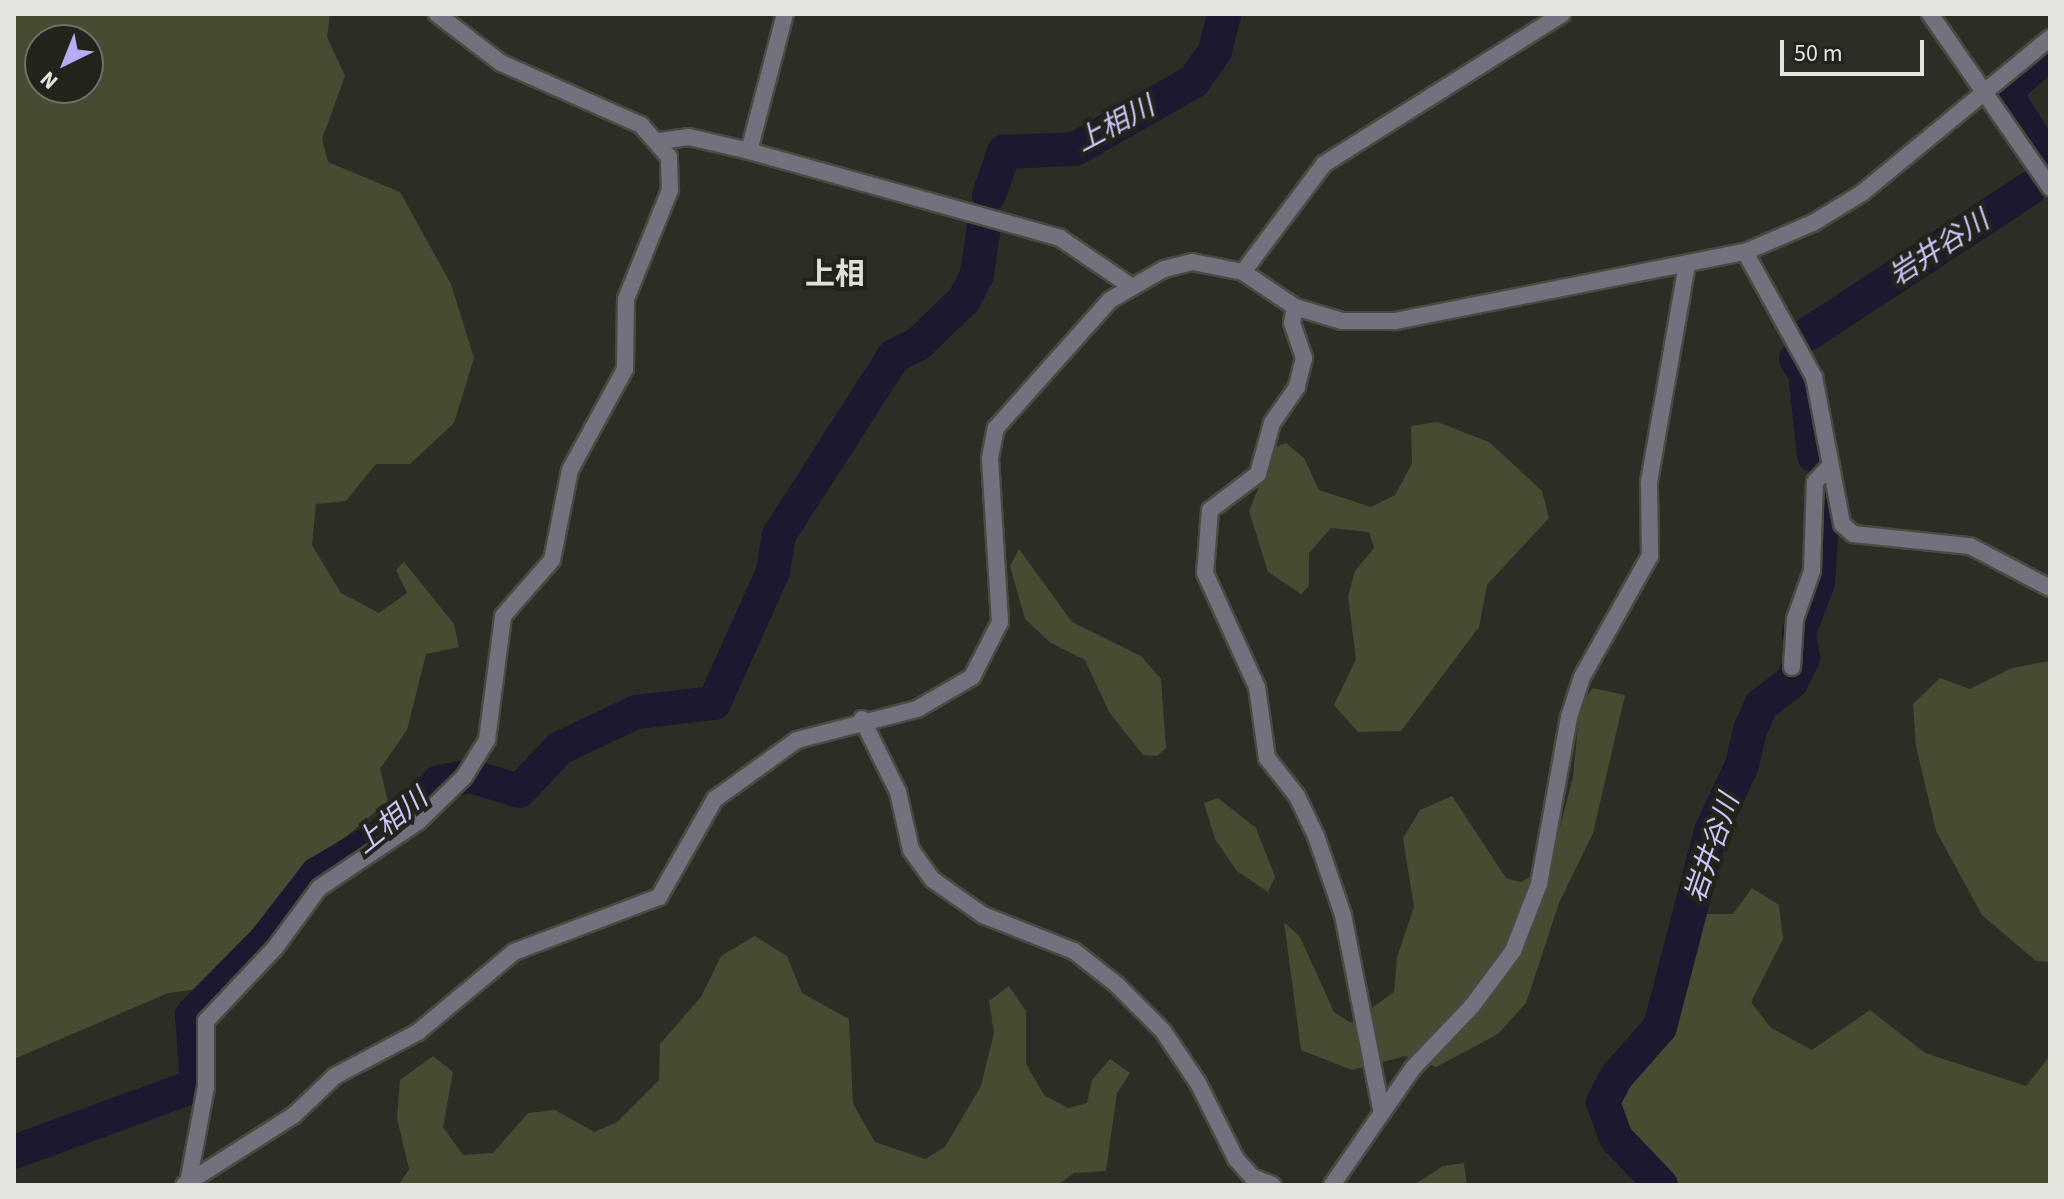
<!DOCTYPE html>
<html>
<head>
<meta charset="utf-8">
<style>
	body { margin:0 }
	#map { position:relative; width:2064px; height:1199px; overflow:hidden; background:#2c2e25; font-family:"Source Sans 3","Noto Sans JP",sans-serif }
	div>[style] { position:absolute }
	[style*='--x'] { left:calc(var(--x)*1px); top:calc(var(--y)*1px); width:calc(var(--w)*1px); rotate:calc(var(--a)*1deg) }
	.green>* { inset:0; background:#464b32 }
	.river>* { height:34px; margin:-17px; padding:0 17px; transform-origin:17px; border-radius:17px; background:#1d1830 }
	.roads { filter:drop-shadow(2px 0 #494b43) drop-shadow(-2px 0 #494b43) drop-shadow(0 2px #494b43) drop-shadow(0 -2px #494b43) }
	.minor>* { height:16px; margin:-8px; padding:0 8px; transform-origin:8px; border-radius:8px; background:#73717e }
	span { translate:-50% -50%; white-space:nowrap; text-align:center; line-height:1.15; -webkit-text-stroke:8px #22241b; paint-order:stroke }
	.water-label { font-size:28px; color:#cec5fb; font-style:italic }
	.quarter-label { font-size:30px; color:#dee1d5; font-weight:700 }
	.frame { position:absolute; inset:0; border:16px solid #e2e4de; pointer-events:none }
	.north { position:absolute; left:24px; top:24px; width:80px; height:80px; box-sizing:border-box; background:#22241b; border:2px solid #6f7169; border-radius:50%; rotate:223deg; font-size:22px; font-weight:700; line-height:32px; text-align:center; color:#e2e4de }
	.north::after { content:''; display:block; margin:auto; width:28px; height:36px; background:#b8abf7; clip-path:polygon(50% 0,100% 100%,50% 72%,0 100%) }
	.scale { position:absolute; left:1780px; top:40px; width:144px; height:36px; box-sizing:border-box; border:4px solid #e2e4de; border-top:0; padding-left:10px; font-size:24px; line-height:28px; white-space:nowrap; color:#e2e4de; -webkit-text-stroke:6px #22241b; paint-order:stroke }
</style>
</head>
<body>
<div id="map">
	<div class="green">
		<div style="clip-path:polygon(evenodd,14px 14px,330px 14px,327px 37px,345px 76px,322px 139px,328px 162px,400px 192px,451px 284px,474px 358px,454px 423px,410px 464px,376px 464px,346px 501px,316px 504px,312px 545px,341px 593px,379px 613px,407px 593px,396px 570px,404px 562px,454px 624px,459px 647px,426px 654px,407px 730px,380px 769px,388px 801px,302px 874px,207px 988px,168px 993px,14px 1059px,14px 14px,88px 40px,88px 88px,40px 88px,40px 40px,88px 40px)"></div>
		<div style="clip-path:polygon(1437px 422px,1489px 442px,1542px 491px,1549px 518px,1487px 585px,1479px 627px,1401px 731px,1358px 732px,1334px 705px,1356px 659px,1348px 596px,1355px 571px,1374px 548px,1369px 532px,1331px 528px,1309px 553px,1309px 586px,1301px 594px,1268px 572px,1249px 511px,1275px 447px,1286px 443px,1304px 458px,1319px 490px,1371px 507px,1395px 495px,1412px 464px,1411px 426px)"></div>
		<div style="clip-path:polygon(1019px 549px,1072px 622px,1141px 656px,1161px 679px,1166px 748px,1157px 756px,1143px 755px,1109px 712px,1085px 660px,1051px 643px,1025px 619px,1010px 566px)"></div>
		<div style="clip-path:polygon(2050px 661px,2050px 962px,2036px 961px,1982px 915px,1936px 831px,1916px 746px,1913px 704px,1940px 678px,1970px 689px,2012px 668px)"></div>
		<div style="clip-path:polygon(1593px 688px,1625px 695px,1593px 833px,1559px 903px,1526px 1003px,1498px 1034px,1436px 1067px,1405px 1056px,1352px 1070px,1301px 1050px,1284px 922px,1300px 937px,1334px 1012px,1351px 1023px,1394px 992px,1397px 957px,1414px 907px,1403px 838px,1420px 810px,1452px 796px,1506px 878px,1521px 882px,1550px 865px,1573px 777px,1580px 705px)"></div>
		<div style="clip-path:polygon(1218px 798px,1256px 828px,1275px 877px,1268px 892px,1237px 871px,1215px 839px,1204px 803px)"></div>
		<div style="clip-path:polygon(1752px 888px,1779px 905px,1783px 939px,1751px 1002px,1771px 1028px,1812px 1050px,1870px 1010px,1925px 1053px,2026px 1086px,2050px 1056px,2050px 1185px,1676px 1185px,1633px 1145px,1614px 1102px,1627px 1073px,1668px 1029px,1703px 914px,1733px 914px)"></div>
		<div style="clip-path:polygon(755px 936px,787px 956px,802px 993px,849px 1019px,853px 1104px,875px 1142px,925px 1159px,945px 1147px,981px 1086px,994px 1033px,989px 1001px,1009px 986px,1026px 1011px,1026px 1064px,1044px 1095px,1068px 1108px,1087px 1103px,1092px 1080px,1110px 1059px,1130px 1073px,1117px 1093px,1106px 1171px,1074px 1173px,1058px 1185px,399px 1185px,409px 1169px,397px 1118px,400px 1080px,433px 1056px,453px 1072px,443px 1127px,463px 1155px,493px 1153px,528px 1113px,555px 1110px,594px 1132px,617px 1122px,659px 1080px,660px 1044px,701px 997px,721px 956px)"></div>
		<div style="clip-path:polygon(1464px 1163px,1467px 1185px,1414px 1185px,1443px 1166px)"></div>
	</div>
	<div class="river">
		<div style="--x:2049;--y:162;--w:83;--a:-122.2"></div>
		<div style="--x:2005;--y:92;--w:60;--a:-41.6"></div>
		<div style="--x:989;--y:195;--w:46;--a:-70.8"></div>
		<div style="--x:1004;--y:152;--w:71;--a:-2.4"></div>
		<div style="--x:1075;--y:149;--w:137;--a:-29.7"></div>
		<div style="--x:1194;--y:81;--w:37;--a:-55"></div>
		<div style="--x:1215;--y:51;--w:38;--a:-76"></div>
		<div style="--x:1808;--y:334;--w:266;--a:-33.3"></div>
		<div style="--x:1796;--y:359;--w:17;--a:57"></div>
		<div style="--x:1805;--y:373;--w:83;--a:83.8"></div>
		<div style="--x:14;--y:1152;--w:195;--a:-20.1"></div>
		<div style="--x:197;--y:1085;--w:70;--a:-94.1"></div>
		<div style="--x:192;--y:1015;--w:104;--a:-45.4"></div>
		<div style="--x:265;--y:941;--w:85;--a:-52.2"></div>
		<div style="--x:317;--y:874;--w:74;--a:-30.7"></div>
		<div style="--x:381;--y:836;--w:79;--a:-43"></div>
		<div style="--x:439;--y:782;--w:33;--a:-11"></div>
		<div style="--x:471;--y:776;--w:50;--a:17.4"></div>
		<div style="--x:519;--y:791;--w:59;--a:-46.4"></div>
		<div style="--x:560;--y:748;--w:84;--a:-25.3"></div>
		<div style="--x:636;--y:712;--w:79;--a:-6.6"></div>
		<div style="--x:714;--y:703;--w:144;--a:-65.8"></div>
		<div style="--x:773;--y:572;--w:37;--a:-81"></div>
		<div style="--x:779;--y:535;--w:213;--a:-57.3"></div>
		<div style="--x:894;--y:356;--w:28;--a:-27"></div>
		<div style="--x:919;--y:343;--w:62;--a:-43.7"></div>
		<div style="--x:964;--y:300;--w:29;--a:-63"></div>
		<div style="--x:977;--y:274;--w:49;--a:-81.7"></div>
		<div style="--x:1661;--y:1185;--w:65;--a:-133.8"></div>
		<div style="--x:1616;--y:1138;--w:38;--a:-110"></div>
		<div style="--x:1603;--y:1102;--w:30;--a:-62"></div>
		<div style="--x:1617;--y:1076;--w:65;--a:-48.7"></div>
		<div style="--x:1660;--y:1027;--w:203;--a:-75.4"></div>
		<div style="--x:1711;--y:831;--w:73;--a:-64.8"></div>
		<div style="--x:1742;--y:765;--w:36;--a:-77"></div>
		<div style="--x:1750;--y:730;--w:27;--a:-66"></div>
		<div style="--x:1761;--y:705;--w:38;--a:-37"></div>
		<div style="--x:1791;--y:682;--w:27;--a:-63"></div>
		<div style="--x:1803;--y:658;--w:26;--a:-99"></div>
		<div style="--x:1799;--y:632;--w:53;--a:-68.8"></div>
		<div style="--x:1818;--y:583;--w:88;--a:-86.1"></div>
	</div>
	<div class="roads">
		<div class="minor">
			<div style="--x:1930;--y:14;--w:211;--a:55.3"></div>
			<div style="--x:660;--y:141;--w:29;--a:-8"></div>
			<div style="--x:689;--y:137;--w:62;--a:13.1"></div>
			<div style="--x:749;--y:151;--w:323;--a:15.6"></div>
			<div style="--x:1060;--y:238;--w:87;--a:34.2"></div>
			<div style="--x:749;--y:151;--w:142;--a:-75.3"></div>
			<div style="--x:1745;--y:252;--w:143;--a:61.1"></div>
			<div style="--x:1814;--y:377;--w:150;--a:79.2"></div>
			<div style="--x:1842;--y:524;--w:15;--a:42"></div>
			<div style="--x:1853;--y:534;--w:118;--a:5.9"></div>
			<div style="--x:1970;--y:546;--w:90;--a:27.7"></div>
			<div style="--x:1243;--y:272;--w:135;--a:-53.1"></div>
			<div style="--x:1324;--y:164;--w:281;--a:-32.2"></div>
			<div style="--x:1295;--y:307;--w:16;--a:101"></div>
			<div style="--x:1292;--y:323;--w:37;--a:71"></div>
			<div style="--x:1304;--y:358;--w:30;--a:104"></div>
			<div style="--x:1297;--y:387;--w:44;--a:124.8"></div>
			<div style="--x:1272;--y:423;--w:53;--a:105.4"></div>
			<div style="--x:1258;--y:474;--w:60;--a:143.1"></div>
			<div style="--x:1210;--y:510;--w:63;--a:94.5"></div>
			<div style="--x:1205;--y:573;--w:125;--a:65.5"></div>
			<div style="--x:1257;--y:687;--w:72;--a:82"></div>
			<div style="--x:1267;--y:758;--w:48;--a:51.7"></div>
			<div style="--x:1297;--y:796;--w:44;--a:64.6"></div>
			<div style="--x:1316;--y:836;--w:83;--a:71.1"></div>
			<div style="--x:1343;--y:915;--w:198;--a:78.9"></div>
			<div style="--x:1792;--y:667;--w:48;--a:-86.4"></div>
			<div style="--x:1795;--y:619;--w:51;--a:-70.5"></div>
			<div style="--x:1812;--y:571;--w:89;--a:-88.1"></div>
			<div style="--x:1815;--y:482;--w:23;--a:-47"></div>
			<div style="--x:862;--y:719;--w:81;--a:63.7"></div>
			<div style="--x:898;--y:792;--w:59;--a:77.4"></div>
			<div style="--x:911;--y:850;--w:37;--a:54"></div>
			<div style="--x:933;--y:880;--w:61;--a:35"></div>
			<div style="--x:983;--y:915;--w:98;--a:21.6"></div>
			<div style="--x:1074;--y:951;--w:55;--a:38.3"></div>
			<div style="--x:1117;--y:985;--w:65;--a:45"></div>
			<div style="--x:1163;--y:1031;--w:63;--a:56.1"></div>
			<div style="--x:1198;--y:1083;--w:85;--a:63.4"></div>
			<div style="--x:1236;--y:1159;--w:24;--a:48"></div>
			<div style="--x:1252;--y:1177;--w:22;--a:21"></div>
			<div style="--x:189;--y:1178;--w:93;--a:-79.4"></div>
			<div style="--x:206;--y:1087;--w:66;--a:-90"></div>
			<div style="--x:206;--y:1021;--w:100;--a:-46.6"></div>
			<div style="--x:275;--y:948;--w:74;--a:-53.7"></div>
			<div style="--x:319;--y:888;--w:120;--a:-33.8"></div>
			<div style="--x:419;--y:821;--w:63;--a:-44.4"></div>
			<div style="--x:464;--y:777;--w:44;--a:-58.1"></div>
			<div style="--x:487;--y:740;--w:125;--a:-82.6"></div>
			<div style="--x:503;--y:616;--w:74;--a:-48.8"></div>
			<div style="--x:552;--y:560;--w:92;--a:-78.7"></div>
			<div style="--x:570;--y:470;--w:115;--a:-61.4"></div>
			<div style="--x:625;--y:369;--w:70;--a:-89.2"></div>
			<div style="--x:626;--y:299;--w:118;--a:-68"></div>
			<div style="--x:670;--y:190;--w:33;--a:-92"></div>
			<div style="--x:669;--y:157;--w:43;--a:-131.2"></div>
			<div style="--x:641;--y:125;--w:153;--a:-156.1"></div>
			<div style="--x:501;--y:63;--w:81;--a:-142.6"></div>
			<div style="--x:184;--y:1185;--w:130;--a:-32.5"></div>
			<div style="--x:294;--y:1115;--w:57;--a:-43.6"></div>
			<div style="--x:335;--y:1076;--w:94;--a:-27.9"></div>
			<div style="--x:418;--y:1032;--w:125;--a:-39.8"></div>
			<div style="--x:514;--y:952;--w:155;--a:-20.8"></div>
			<div style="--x:659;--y:897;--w:113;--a:-60.3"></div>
			<div style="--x:715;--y:799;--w:101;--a:-35.7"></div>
			<div style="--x:797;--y:740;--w:124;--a:-14.5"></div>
			<div style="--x:917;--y:709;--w:64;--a:-30.2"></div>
			<div style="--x:972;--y:677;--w:62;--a:-63"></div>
			<div style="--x:1000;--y:622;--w:164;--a:-93.5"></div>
			<div style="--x:990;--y:458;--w:31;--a:-79"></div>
			<div style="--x:996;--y:428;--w:171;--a:-48.3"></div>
			<div style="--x:1110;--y:300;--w:62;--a:-29.9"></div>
			<div style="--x:1164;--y:269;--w:29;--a:-14"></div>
			<div style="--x:1192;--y:262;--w:52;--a:11.1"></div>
			<div style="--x:1243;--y:272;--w:63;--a:33.9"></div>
			<div style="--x:1295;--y:307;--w:49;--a:16.6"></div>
			<div style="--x:1342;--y:321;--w:53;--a:0"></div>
			<div style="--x:1395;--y:321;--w:357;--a:-11.2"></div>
			<div style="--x:1745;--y:252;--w:74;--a:-23.1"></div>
			<div style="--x:1813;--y:223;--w:57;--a:-31.5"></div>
			<div style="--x:1862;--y:193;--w:244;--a:-39.5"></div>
			<div style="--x:1332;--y:1185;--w:142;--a:-55.3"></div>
			<div style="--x:1413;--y:1068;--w:86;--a:-46.4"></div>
			<div style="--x:1472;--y:1006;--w:69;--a:-53.3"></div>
			<div style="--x:1513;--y:951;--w:72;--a:-68.8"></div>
			<div style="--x:1539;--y:884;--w:170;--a:-79.8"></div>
			<div style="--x:1569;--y:717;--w:42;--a:-72"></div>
			<div style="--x:1582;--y:677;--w:139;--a:-60.7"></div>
			<div style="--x:1650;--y:556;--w:74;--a:-90.8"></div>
			<div style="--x:1649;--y:482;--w:220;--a:-80.1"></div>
		</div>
	</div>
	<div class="water-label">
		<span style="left:1115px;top:124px;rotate:-28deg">上相川</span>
		<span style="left:1939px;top:248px;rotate:-33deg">岩井谷川</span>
		<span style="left:391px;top:821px;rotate:-39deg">上相川</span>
		<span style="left:1712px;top:848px;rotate:-71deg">岩井谷川</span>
	</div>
	<div class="quarter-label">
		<span style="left:835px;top:275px">上相</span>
	</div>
	<div class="frame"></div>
	<div class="north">N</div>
	<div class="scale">50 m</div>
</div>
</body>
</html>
